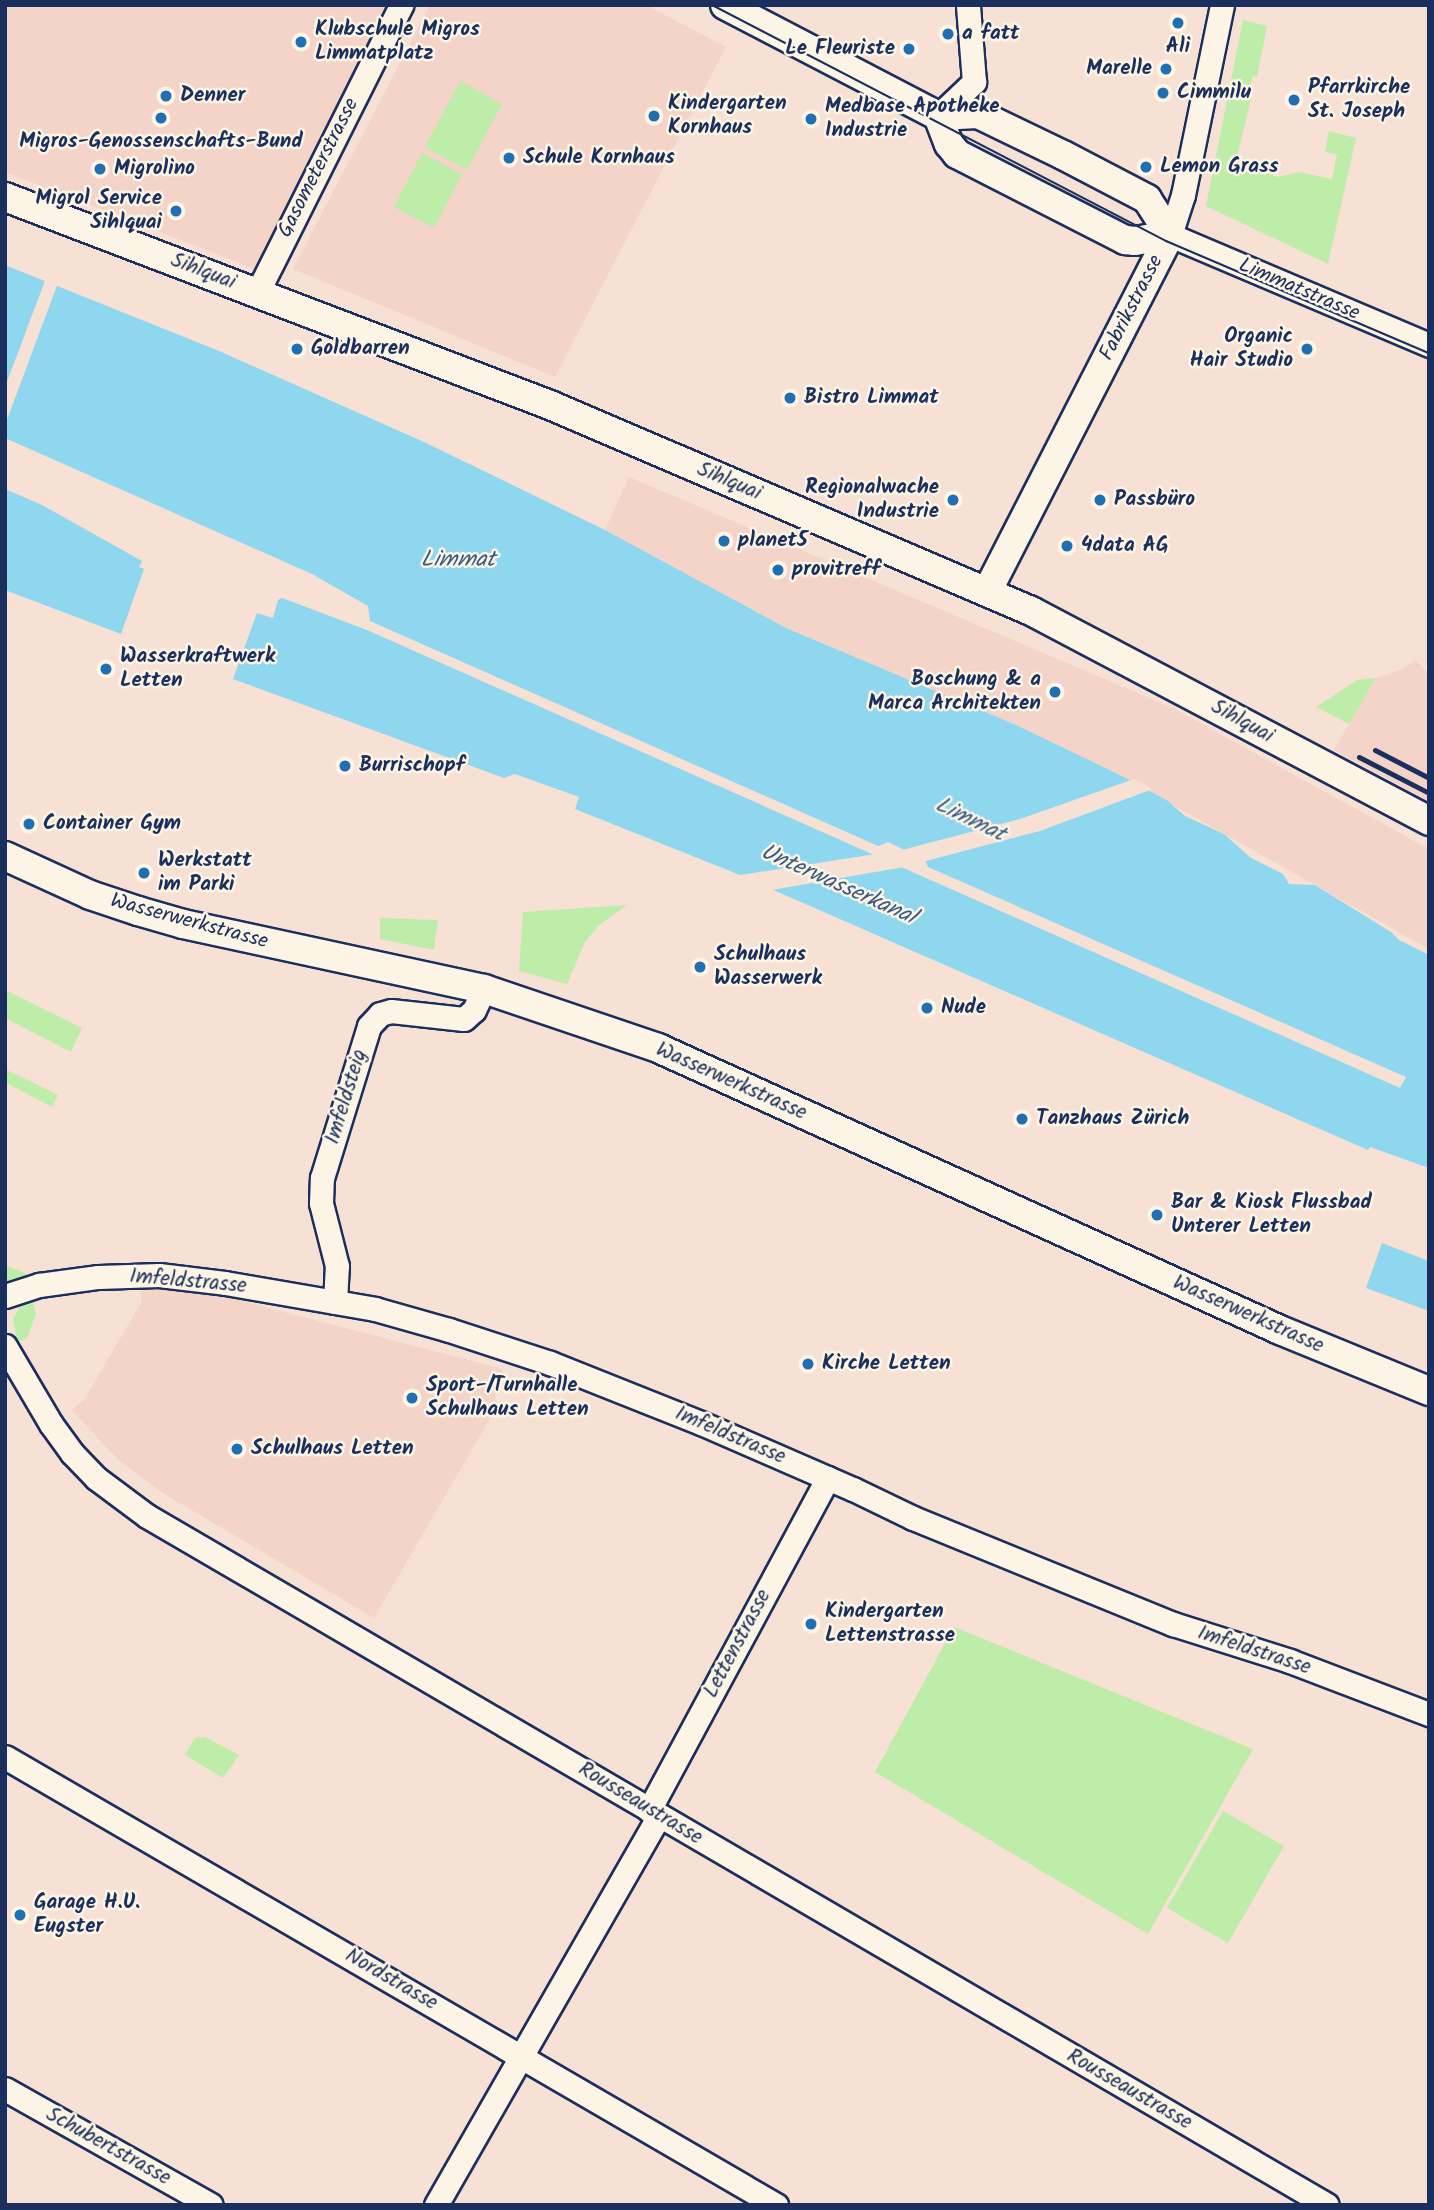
<!DOCTYPE html>
<html>
<head>
<meta charset="utf-8">
<style>
	body { margin:0 }
	#map { position:relative; width:1434px; height:2210px; overflow:hidden; background:#f7e1d4; font-family:Kalam,sans-serif }
	div>[style] { position:absolute }
	[style*='--x'] { left:calc(var(--x)*1px); top:calc(var(--y)*1px); width:calc(var(--w)*1px); rotate:calc(var(--a)*1deg) }
	.built>* { inset:0; background:#f4d3c8 }
	.green>* { inset:0; background:#beeca9 }
	.water>* { inset:0; background:#8ed7ef }
	.pier>* { inset:0; background:#f7e1d4 }
	.roads { filter:drop-shadow(2px 0 #1b2f5e) drop-shadow(-2px 0 #1b2f5e) drop-shadow(0 2px #1b2f5e) drop-shadow(0 -2px #1b2f5e) }
	.minor>* { height:23px; margin:-11.5px; padding:0 11.5px; transform-origin:11.5px; border-radius:11.5px; background:#fcf5e5 }
	.tertiary>* { height:28px; margin:-14px; padding:0 14px; transform-origin:14px; border-radius:14px; background:#fcf5e5 }
	.tram>* { height:2px; margin:-1px; padding:0 1px; transform-origin:1px; border-radius:1px; background:#1b2f5e }
	.rail>* { height:5px; margin:-2.5px; padding:0 2.5px; transform-origin:2.5px; border-radius:2.5px; background:#1b2f5e }
	.dots>* { width:19px; height:19px; translate:-50% -50%; box-sizing:border-box; border:4px solid #fcf5e5; border-radius:50% }
	span { translate:-50% -50%; white-space:nowrap; text-align:center; line-height:1.15; -webkit-text-stroke:5px #fcf5e5; paint-order:stroke }
	.poi-label { font-size:21px; color:#1b2f5e; font-weight:700 }
	.left { translate:0 -50%; text-align:left }
	.right { translate:-100% -50%; text-align:right }
	.street-label { font-size:21px; color:#1b2f5e }
	.water-label { font-size:23px; color:#385982; font-style:italic }
	.frame { position:absolute; inset:0; border:7px solid #1b2f5e; pointer-events:none }
</style>
</head>
<body>
<div id="map">
	<div class="built">
		<div style="clip-path:polygon(5px 5px,391px 5px,257px 270px,5px 172px)"></div>
		<div style="clip-path:polygon(430px 5px,646px 5px,726px 47px,555px 377px,293px 269px)"></div>
		<div style="clip-path:polygon(629px 477px,1173px 708px,1429px 849px,1429px 949px,1118px 774px,1016px 725px,786px 628px,605px 530px)"></div>
		<div style="clip-path:polygon(1416px 660px,1426px 671px,1429px 669px,1429px 801px,1334px 750px,1376px 678px,1400px 670px)"></div>
		<div style="clip-path:polygon(141px 1287px,206px 1293px,238px 1300px,503px 1369px,491px 1417px,374px 1618px,161px 1492px,120px 1461px,71px 1410px,84px 1400px,141px 1303px)"></div>
	</div>
	<div class="green">
		<div style="clip-path:polygon(1243px 20px,1267px 26px,1257px 77px,1253px 76px,1249px 90px,1253px 91px,1237px 157px,1260px 161px,1269px 173px,1277px 177px,1299px 172px,1332px 179px,1337px 154px,1325px 152px,1329px 131px,1356px 138px,1328px 264px,1206px 206px)"></div>
		<div style="clip-path:polygon(460px 81px,502px 104px,467px 170px,425px 147px)"></div>
		<div style="clip-path:polygon(422px 153px,462px 174px,434px 228px,394px 207px)"></div>
		<div style="clip-path:polygon(1376px 678px,1349px 724px,1316px 707px,1357px 680px)"></div>
		<div style="clip-path:polygon(627px 905px,599px 925px,585px 942px,567px 984px,519px 971px,523px 912px)"></div>
		<div style="clip-path:polygon(380px 918px,438px 920px,434px 950px,380px 939px)"></div>
		<div style="clip-path:polygon(5px 990px,82px 1028px,71px 1052px,5px 1018px)"></div>
		<div style="clip-path:polygon(5px 1069px,58px 1095px,52px 1107px,5px 1082px)"></div>
		<div style="clip-path:polygon(5px 1265px,27px 1274px,28px 1278px,5px 1283px)"></div>
		<div style="clip-path:polygon(32px 1297px,36px 1314px,27px 1338px,17px 1342px,13px 1319px,22px 1303px)"></div>
		<div style="clip-path:polygon(954px 1627px,1253px 1749px,1148px 1934px,875px 1772px)"></div>
		<div style="clip-path:polygon(205px 1737px,239px 1755px,223px 1778px,185px 1755px,195px 1738px)"></div>
		<div style="clip-path:polygon(1223px 1811px,1284px 1846px,1228px 1943px,1167px 1908px)"></div>
	</div>
	<div class="water">
		<div style="clip-path:polygon(5px 265px,219px 351px,424px 442px,605px 530px,786px 628px,1016px 725px,1118px 774px,1168px 801px,1185px 816px,1224px 834px,1251px 858px,1283px 874px,1289px 884px,1315px 885px,1391px 932px,1399px 940px,1429px 955px,1429px 1168px,1370px 1147px,1368px 1150px,730px 871px,575px 809px,579px 797px,515px 774px,504px 778px,233px 679px,257px 613px,273px 618px,278px 600px,282px 598px,367px 630px,1400px 1088px,1406px 1077px,928px 867px,925px 860px,888px 842px,878px 846px,370px 621px,368px 606px,312px 574px,5px 438px)"></div>
		<div style="clip-path:polygon(5px 489px,42px 505px,142px 561px,139px 567px,144px 569px,121px 634px,5px 590px)"></div>
		<div style="clip-path:polygon(1382px 1243px,1429px 1261px,1429px 1311px,1366px 1288px)"></div>
	</div>
	<div class="pier">
		<div style="clip-path:polygon(46px 278px,58px 283px,5px 425px,5px 387px)"></div>
		<div style="clip-path:polygon(1134px 779px,1153px 789px,1040px 831px,922px 862px,898px 851px,1020px 819px)"></div>
		<div style="clip-path:polygon(882px 853px,910px 866px,766px 891px,734px 876px)"></div>
	</div>
	<div class="roads">
		<div class="minor">
			<div style="--x:1222;--y:5;--w:194;--a:101.6"></div>
			<div style="--x:1183;--y:195;--w:42;--a:108"></div>
			<div style="--x:1170;--y:235;--w:281;--a:23"></div>
			<div style="--x:938;--y:116;--w:50;--a:-43.4"></div>
			<div style="--x:974;--y:82;--w:77;--a:-94.5"></div>
			<div style="--x:257;--y:293;--w:322;--a:-63.4"></div>
			<div style="--x:5;--y:1296;--w:36;--a:-18"></div>
			<div style="--x:39;--y:1285;--w:60;--a:-7.7"></div>
			<div style="--x:98;--y:1277;--w:61;--a:-1.9"></div>
			<div style="--x:159;--y:1275;--w:66;--a:6.9"></div>
			<div style="--x:225;--y:1283;--w:152;--a:9.8"></div>
			<div style="--x:375;--y:1309;--w:77;--a:15.8"></div>
			<div style="--x:449;--y:1330;--w:106;--a:18.1"></div>
			<div style="--x:550;--y:1363;--w:162;--a:21.7"></div>
			<div style="--x:701;--y:1423;--w:166;--a:23.5"></div>
			<div style="--x:853;--y:1489;--w:67;--a:25.8"></div>
			<div style="--x:913;--y:1518;--w:281;--a:22.2"></div>
			<div style="--x:1173;--y:1624;--w:123;--a:17.5"></div>
			<div style="--x:1290;--y:1661;--w:149;--a:20.9"></div>
			<div style="--x:335;--y:1302;--w:36;--a:-87"></div>
			<div style="--x:337;--y:1266;--w:65;--a:-104.3"></div>
			<div style="--x:321;--y:1203;--w:25;--a:-88"></div>
			<div style="--x:322;--y:1178;--w:159;--a:-72.8"></div>
			<div style="--x:369;--y:1026;--w:16;--a:-47"></div>
			<div style="--x:380;--y:1014;--w:11;--a:-15"></div>
			<div style="--x:391;--y:1011;--w:73;--a:6.3"></div>
			<div style="--x:464;--y:1019;--w:13;--a:-42"></div>
			<div style="--x:474;--y:1010;--w:23;--a:-65"></div>
			<div style="--x:5;--y:1346;--w:91;--a:59.5"></div>
			<div style="--x:51;--y:1424;--w:36;--a:54"></div>
			<div style="--x:72;--y:1453;--w:35;--a:46"></div>
			<div style="--x:96;--y:1478;--w:64;--a:36.7"></div>
			<div style="--x:147;--y:1516;--w:1366;--a:30.28"></div>
			<div style="--x:5;--y:1757;--w:892;--a:30.16"></div>
			<div style="--x:649;--y:1810;--w:377;--a:-61.7"></div>
			<div style="--x:5;--y:2089;--w:236;--a:29.4"></div>
			<div style="--x:436;--y:2205;--w:448;--a:-60.2"></div>
		</div>
		<div class="tertiary">
			<div style="--x:725;--y:5;--w:240;--a:27.5"></div>
			<div style="--x:938;--y:116;--w:40;--a:-2.9"></div>
			<div style="--x:978;--y:114;--w:94;--a:25.8"></div>
			<div style="--x:1063;--y:155;--w:95;--a:27.6"></div>
			<div style="--x:1147;--y:199;--w:43;--a:57.4"></div>
			<div style="--x:938;--y:116;--w:30;--a:69"></div>
			<div style="--x:949;--y:144;--w:13;--a:51"></div>
			<div style="--x:957;--y:154;--w:189;--a:27.1"></div>
			<div style="--x:1125;--y:240;--w:10;--a:6"></div>
			<div style="--x:1135;--y:241;--w:36;--a:-10"></div>
			<div style="--x:5;--y:197;--w:583;--a:20.89"></div>
			<div style="--x:550;--y:405;--w:523;--a:23.18"></div>
			<div style="--x:1031;--y:611;--w:450;--a:27.8"></div>
			<div style="--x:987;--y:592;--w:401;--a:-62.9"></div>
			<div style="--x:5;--y:856;--w:94;--a:24.6"></div>
			<div style="--x:90;--y:895;--w:51;--a:18.4"></div>
			<div style="--x:138;--y:911;--w:47;--a:16.1"></div>
			<div style="--x:183;--y:924;--w:308;--a:12.2"></div>
			<div style="--x:484;--y:989;--w:184;--a:18.7"></div>
			<div style="--x:658;--y:1048;--w:683;--a:24.39"></div>
			<div style="--x:1280;--y:1330;--w:161;--a:22.3"></div>
		</div>
	</div>
	<div class="tram">
		<div style="--x:712;--y:5;--w:512;--a:27.47"></div>
		<div style="--x:1166;--y:241;--w:286;--a:23.1"></div>
	</div>
	<div class="rail">
		<div style="--x:1375;--y:750;--w:61;--a:27.4"></div>
		<div style="--x:1359;--y:757;--w:79;--a:27.2"></div>
	</div>
	<div class="dots">
		<div style="left:1178px;top:23px;background:#1f6fb2"></div>
		<div style="left:948px;top:34px;background:#1f6fb2"></div>
		<div style="left:301px;top:42px;background:#1f6fb2"></div>
		<div style="left:909px;top:49px;background:#1f6fb2"></div>
		<div style="left:1166px;top:69px;background:#1f6fb2"></div>
		<div style="left:1163px;top:93px;background:#1f6fb2"></div>
		<div style="left:166px;top:96px;background:#1f6fb2"></div>
		<div style="left:1294px;top:100px;background:#1f6fb2"></div>
		<div style="left:654px;top:116px;background:#1f6fb2"></div>
		<div style="left:161px;top:118px;background:#1f6fb2"></div>
		<div style="left:811px;top:119px;background:#1f6fb2"></div>
		<div style="left:509px;top:158px;background:#1f6fb2"></div>
		<div style="left:1146px;top:167px;background:#1f6fb2"></div>
		<div style="left:100px;top:169px;background:#1f6fb2"></div>
		<div style="left:176px;top:211px;background:#1f6fb2"></div>
		<div style="left:297px;top:349px;background:#1f6fb2"></div>
		<div style="left:1307px;top:349px;background:#1f6fb2"></div>
		<div style="left:790px;top:398px;background:#1f6fb2"></div>
		<div style="left:953px;top:500px;background:#1f6fb2"></div>
		<div style="left:1100px;top:500px;background:#1f6fb2"></div>
		<div style="left:724px;top:541px;background:#1f6fb2"></div>
		<div style="left:1067px;top:546px;background:#1f6fb2"></div>
		<div style="left:778px;top:570px;background:#1f6fb2"></div>
		<div style="left:106px;top:669px;background:#1f6fb2"></div>
		<div style="left:1055px;top:692px;background:#1f6fb2"></div>
		<div style="left:345px;top:766px;background:#1f6fb2"></div>
		<div style="left:29px;top:824px;background:#1f6fb2"></div>
		<div style="left:144px;top:873px;background:#1f6fb2"></div>
		<div style="left:700px;top:967px;background:#1f6fb2"></div>
		<div style="left:927px;top:1008px;background:#1f6fb2"></div>
		<div style="left:1022px;top:1119px;background:#1f6fb2"></div>
		<div style="left:1157px;top:1215px;background:#1f6fb2"></div>
		<div style="left:808px;top:1364px;background:#1f6fb2"></div>
		<div style="left:412px;top:1398px;background:#1f6fb2"></div>
		<div style="left:237px;top:1449px;background:#1f6fb2"></div>
		<div style="left:811px;top:1624px;background:#1f6fb2"></div>
		<div style="left:20px;top:1915px;background:#1f6fb2"></div>
	</div>
	<div class="poi-label">
		<span class="left" style="left:315px;top:42px">Klubschule Migros<br>Limmatplatz</span>
		<span class="left" style="left:962px;top:34px">a fatt</span>
		<span style="left:1178px;top:47px">Ali</span>
		<span class="right" style="left:895px;top:49px">Le Fleuriste</span>
		<span class="right" style="left:1152px;top:69px">Marelle</span>
		<span class="left" style="left:1308px;top:100px">Pfarrkirche<br>St. Joseph</span>
		<span class="left" style="left:1177px;top:93px">Cimmilu</span>
		<span class="left" style="left:180px;top:96px">Denner</span>
		<span class="left" style="left:668px;top:116px">Kindergarten<br>Kornhaus</span>
		<span class="left" style="left:825px;top:119px">Medbase Apotheke<br>Industrie</span>
		<span style="left:161px;top:142px">Migros-Genossenschafts-Bund</span>
		<span class="left" style="left:523px;top:158px">Schule Kornhaus</span>
		<span class="left" style="left:1160px;top:167px">Lemon Grass</span>
		<span class="left" style="left:114px;top:169px">Migrolino</span>
		<span class="right" style="left:162px;top:211px">Migrol Service<br>Sihlquai</span>
		<span class="right" style="left:1293px;top:349px">Organic<br>Hair Studio</span>
		<span class="left" style="left:311px;top:349px">Goldbarren</span>
		<span class="left" style="left:804px;top:398px">Bistro Limmat</span>
		<span class="right" style="left:939px;top:500px">Regionalwache<br>Industrie</span>
		<span class="left" style="left:1114px;top:500px">Passbüro</span>
		<span class="left" style="left:738px;top:541px">planet5</span>
		<span class="left" style="left:1081px;top:546px">4data AG</span>
		<span class="left" style="left:792px;top:570px">provitreff</span>
		<span class="left" style="left:120px;top:669px">Wasserkraftwerk<br>Letten</span>
		<span class="right" style="left:1041px;top:692px">Boschung &amp; a<br>Marca Architekten</span>
		<span class="left" style="left:359px;top:766px">Burrischopf</span>
		<span class="left" style="left:43px;top:824px">Container Gym</span>
		<span class="left" style="left:158px;top:873px">Werkstatt<br>im Parki</span>
		<span class="left" style="left:714px;top:967px">Schulhaus<br>Wasserwerk</span>
		<span class="left" style="left:941px;top:1008px">Nude</span>
		<span class="left" style="left:1036px;top:1119px">Tanzhaus Zürich</span>
		<span class="left" style="left:1171px;top:1215px">Bar &amp; Kiosk Flussbad<br>Unterer Letten</span>
		<span class="left" style="left:822px;top:1364px">Kirche Letten</span>
		<span class="left" style="left:426px;top:1398px">Sport-/Turnhalle<br>Schulhaus Letten</span>
		<span class="left" style="left:251px;top:1449px">Schulhaus Letten</span>
		<span class="left" style="left:825px;top:1624px">Kindergarten<br>Lettenstrasse</span>
		<span class="left" style="left:34px;top:1915px">Garage H.U.<br>Eugster</span>
	</div>
	<div class="street-label">
		<span style="left:319px;top:168px;rotate:-63deg">Gasometerstrasse</span>
		<span style="left:203px;top:272px;rotate:21deg">Sihlquai</span>
		<span style="left:1299px;top:290px;rotate:23deg">Limmatstrasse</span>
		<span style="left:1132px;top:308px;rotate:-63deg">Fabrikstrasse</span>
		<span style="left:729px;top:482px;rotate:23deg">Sihlquai</span>
		<span style="left:1242px;top:722px;rotate:29deg">Sihlquai</span>
		<span style="left:189px;top:922px;rotate:15deg">Wasserwerkstrasse</span>
		<span style="left:731px;top:1082px;rotate:24deg">Wasserwerkstrasse</span>
		<span style="left:347px;top:1097px;rotate:-73deg">Imfeldsteig</span>
		<span style="left:188px;top:1282px;rotate:5deg">Imfeldstrasse</span>
		<span style="left:1248px;top:1315px;rotate:24deg">Wasserwerkstrasse</span>
		<span style="left:730px;top:1436px;rotate:23deg">Imfeldstrasse</span>
		<span style="left:738px;top:1644px;rotate:-62deg">Lettenstrasse</span>
		<span style="left:1254px;top:1651px;rotate:18deg">Imfeldstrasse</span>
		<span style="left:640px;top:1804px;rotate:31deg">Rousseaustrasse</span>
		<span style="left:391px;top:1980px;rotate:30deg">Nordstrasse</span>
		<span style="left:1129px;top:2090px;rotate:30deg">Rousseaustrasse</span>
		<span style="left:108px;top:2147px;rotate:29deg">Schubertstrasse</span>
	</div>
	<div class="water-label">
		<span style="left:458px;top:560px">Limmat</span>
		<span style="left:970px;top:820px;rotate:26deg">Limmat</span>
		<span style="left:838px;top:885px;rotate:24deg">Unterwasserkanal</span>
	</div>
	<div class="frame"></div>
</div>
</body>
</html>
